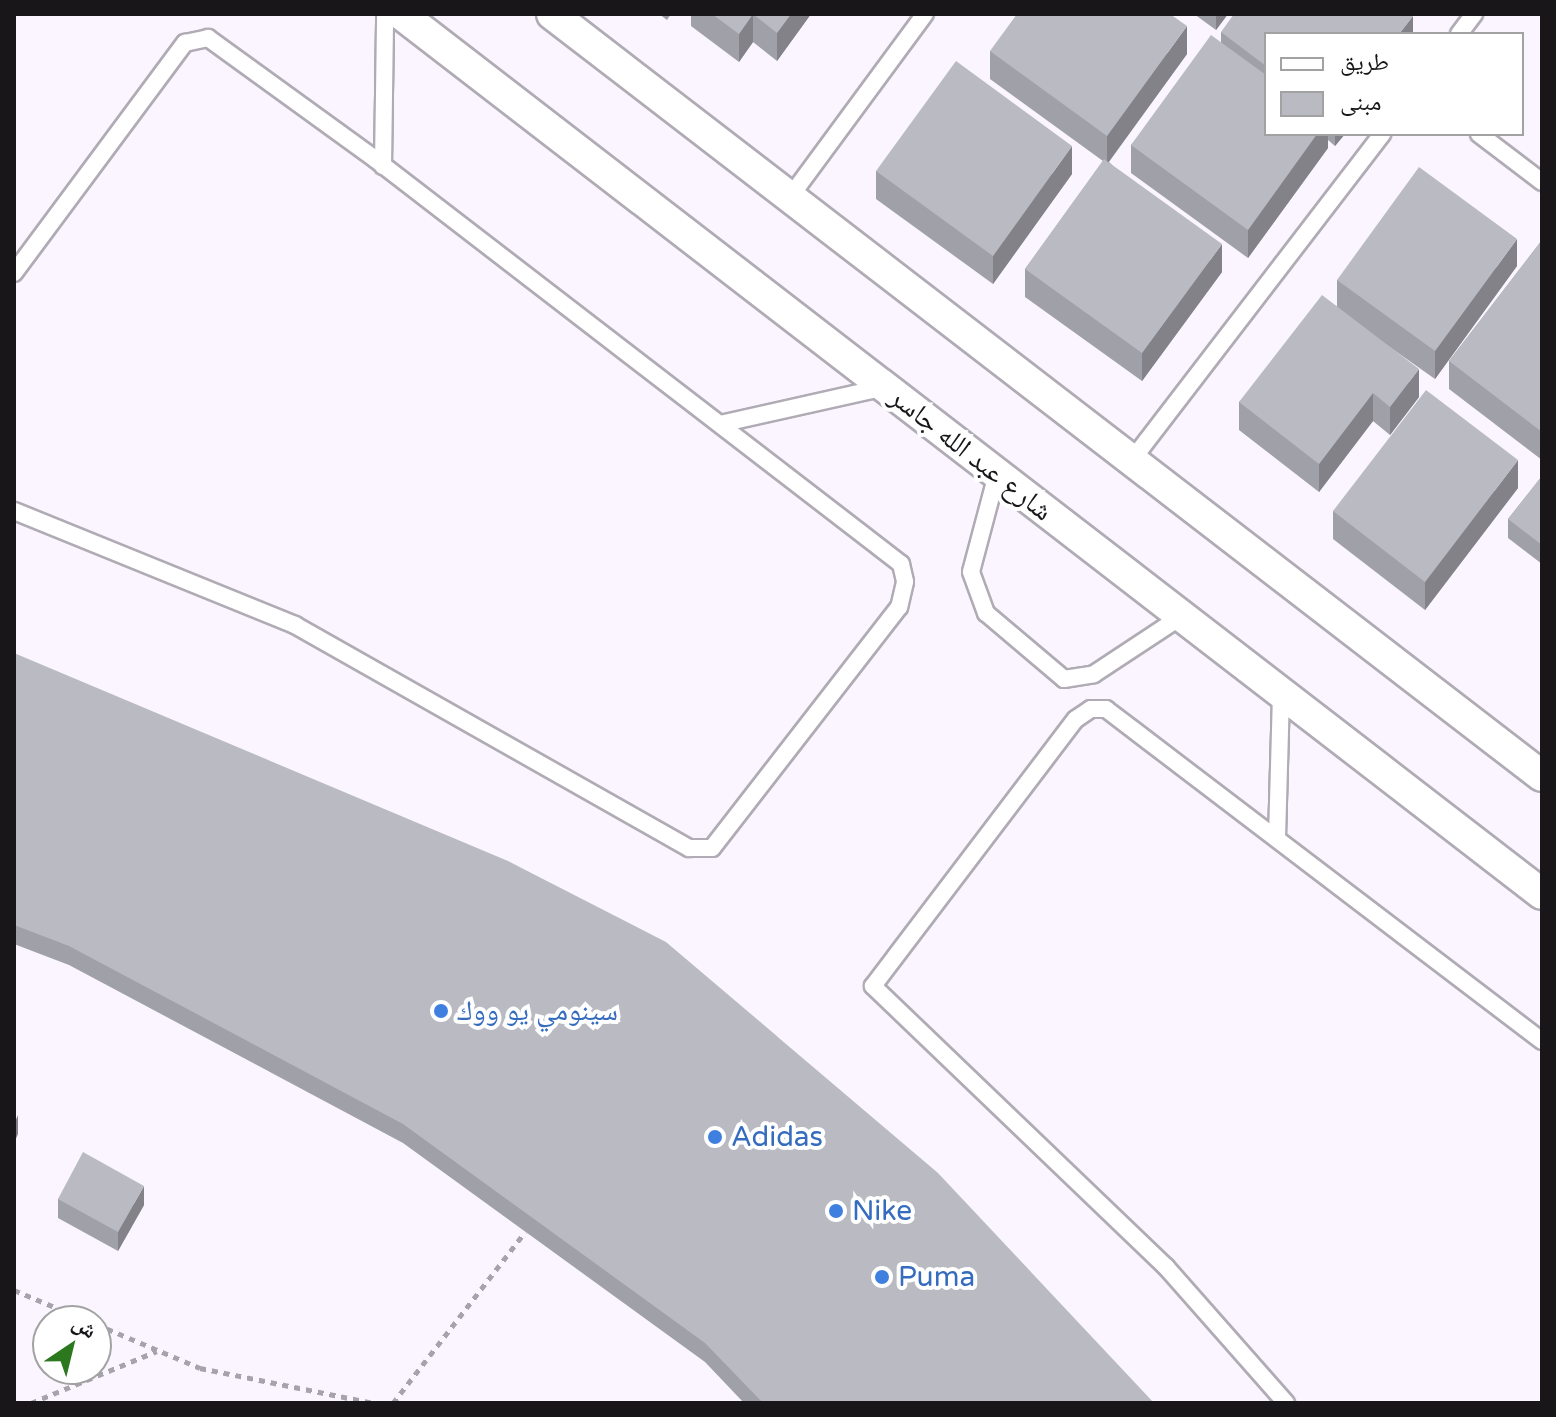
<!DOCTYPE html>
<html>
<head>
<meta charset="utf-8">
<style>
	body { margin:0 }
	#map { position:relative; width:1556px; height:1417px; overflow:hidden; background:#faf5fe; font-family:"Varela Round","Noto Naskh Arabic",sans-serif }
	div>[style] { position:absolute }
	[style*='--x'] { left:calc(var(--x)*1px); top:calc(var(--y)*1px); width:calc(var(--w)*1px); rotate:calc(var(--a)*1deg) }
	.path>* { height:5px; margin-top:-2.5px; transform-origin:0; background:repeating-linear-gradient(90deg,#a7a3aa 0 6px,transparent 0 12px) }
	.roads { filter:drop-shadow(2px 0 #b0abb4) drop-shadow(-2px 0 #b0abb4) drop-shadow(0 2px #b0abb4) drop-shadow(0 -2px #b0abb4) }
	.service>* { height:16px; margin:-8px; padding:0 8px; transform-origin:8px; border-radius:8px; background:#fff }
	.minor>* { height:30px; margin:-15px; padding:0 15px; transform-origin:15px; border-radius:15px; background:#fff }
	.wall>* { inset:0; background:#a0a0a8 }
	.shaded-wall>* { inset:0; background:#828288 }
	.building>* { inset:0; background:#babac3 }
	.dots>* { width:22px; height:22px; translate:-50% -50%; box-sizing:border-box; border:4px solid #fff; border-radius:50% }
	span { translate:-50% -50%; white-space:nowrap; text-align:center; line-height:1.15; -webkit-text-stroke:8px #fff; paint-order:stroke }
	.street-label { font-size:28px; color:#181619 }
	.shop-label { font-size:28px; color:#366cbe }
	.left { translate:0 -50%; text-align:left }
	.frame { position:absolute; inset:0; border:16px solid #181619; pointer-events:none }
	.legend { position:absolute; left:1264px; top:32px; width:260px; height:104px; box-sizing:border-box; background:#fff; border:2px solid #a3a2a3; margin:0; padding:10px 14px; list-style:none; font-size:24px; color:#181619 }
	.legend li { display:flex; align-items:center; gap:16px; height:40px }
	.legend b { width:40px; border:2px solid #a3a2a3 }
	.north { position:absolute; left:32px; top:1305px; width:80px; height:80px; box-sizing:border-box; background:#fff; border:2px solid #a3a2a3; border-radius:50%; rotate:35deg; font-size:22px; font-weight:700; line-height:32px; text-align:center; color:#181619 }
	.north::after { content:''; display:block; margin:auto; width:28px; height:36px; background:#2b781f; clip-path:polygon(50% 0,100% 100%,50% 72%,0 100%) }
</style>
</head>
<body>
<div id="map">
	<div class="path">
		<div style="--x:14;--y:1290;--w:80;--a:22.7"></div>
		<div style="--x:96;--y:1324;--w:113;--a:22.9"></div>
		<div style="--x:200;--y:1368;--w:177;--a:11.4"></div>
		<div style="--x:31;--y:1403;--w:136;--a:-22.4"></div>
		<div style="--x:393;--y:1403;--w:216;--a:-52.3"></div>
	</div>
	<div class="roads">
		<div class="service">
			<div style="--x:1459;--y:34;--w:25;--a:-53"></div>
			<div style="--x:1479;--y:134;--w:79;--a:37.3"></div>
			<div style="--x:383;--y:166;--w:152;--a:-89.2"></div>
			<div style="--x:790;--y:197;--w:227;--a:-53.6"></div>
			<div style="--x:14;--y:273;--w:287;--a:-53.4"></div>
			<div style="--x:185;--y:43;--w:24;--a:-12"></div>
			<div style="--x:208;--y:38;--w:206;--a:35.9"></div>
			<div style="--x:375;--y:159;--w:664;--a:37.59"></div>
			<div style="--x:901;--y:564;--w:18;--a:77"></div>
			<div style="--x:905;--y:582;--w:26;--a:103"></div>
			<div style="--x:899;--y:607;--w:305;--a:127.8"></div>
			<div style="--x:712;--y:848;--w:23;--a:180"></div>
			<div style="--x:689;--y:848;--w:453;--a:-150.5"></div>
			<div style="--x:295;--y:625;--w:303;--a:-157.9"></div>
			<div style="--x:720;--y:424;--w:169;--a:-12.6"></div>
			<div style="--x:1132;--y:460;--w:411;--a:-52.5"></div>
			<div style="--x:997;--y:474;--w:101;--a:104.9"></div>
			<div style="--x:971;--y:572;--w:44;--a:69.9"></div>
			<div style="--x:986;--y:613;--w:102;--a:40.2"></div>
			<div style="--x:1064;--y:679;--w:30;--a:-9"></div>
			<div style="--x:1094;--y:674;--w:105;--a:-33.4"></div>
			<div style="--x:1277;--y:838;--w:145;--a:-88.4"></div>
			<div style="--x:1286;--y:1403;--w:181;--a:-131.4"></div>
			<div style="--x:1166;--y:1267;--w:406;--a:-136.2"></div>
			<div style="--x:873;--y:986;--w:335;--a:-52.8"></div>
			<div style="--x:1076;--y:719;--w:18;--a:-34"></div>
			<div style="--x:1091;--y:709;--w:15;--a:0"></div>
			<div style="--x:1106;--y:709;--w:548;--a:37.29"></div>
		</div>
		<div class="minor">
			<div style="--x:401;--y:14;--w:1441;--a:37.64"></div>
			<div style="--x:552;--y:14;--w:1249;--a:37.59"></div>
		</div>
	</div>
	<div class="wall">
		<div style="clip-path:polygon(659px 14px,671px 14px,667px 20px)"></div>
		<div style="clip-path:polygon(691px 14px,811px 14px,777px 61px,753px 42px,739px 62px,691px 26px)"></div>
		<div style="clip-path:polygon(1194px 14px,1228px 14px,1216px 30px)"></div>
		<div style="clip-path:polygon(1221px 32px,1413px 34px,1266px 34px,1266px 134px,1345px 134px,1335px 146px,1328px 140px,1328px 148px,1248px 258px,1131px 173px,1131px 145px,1221px 42px)"></div>
		<div style="clip-path:polygon(990px 51px,1187px 54px,1109px 162px,1222px 272px,1142px 381px,1025px 297px,1025px 269px,1103px 161px,990px 79px)"></div>
		<div style="clip-path:polygon(876px 171px,1072px 174px,993px 284px,876px 199px)"></div>
		<div style="clip-path:polygon(1542px 240px,1542px 460px,1449px 389px,1449px 361px)"></div>
		<div style="clip-path:polygon(1517px 266px,1435px 379px,1384px 343px,1419px 397px,1390px 435px,1373px 421px,1319px 492px,1239px 430px,1239px 402px,1337px 306px,1337px 280px)"></div>
		<div style="clip-path:polygon(1542px 476px,1542px 564px,1508px 538px,1508px 519px)"></div>
		<div style="clip-path:polygon(1518px 488px,1425px 610px,1333px 539px,1333px 511px)"></div>
		<div style="clip-path:polygon(14px 653px,1154px 1403px,744px 1403px,705px 1362px,403px 1143px,69px 965px,14px 944px)"></div>
		<div style="clip-path:polygon(58px 1199px,144px 1205px,118px 1251px,58px 1218px)"></div>
	</div>
	<div class="shaded-wall">
		<div style="clip-path:polygon(753px 14px,753px 42px,739px 62px,739px 34px)"></div>
		<div style="clip-path:polygon(791px 14px,811px 14px,777px 61px,777px 33px)"></div>
		<div style="clip-path:polygon(1216px 14px,1228px 14px,1216px 30px)"></div>
		<div style="clip-path:polygon(1413px 16px,1413px 34px,1399px 34px)"></div>
		<div style="clip-path:polygon(1187px 26px,1187px 54px,1107px 164px,1107px 136px)"></div>
		<div style="clip-path:polygon(1317px 134px,1328px 134px,1328px 148px,1248px 258px,1248px 230px)"></div>
		<div style="clip-path:polygon(1335px 134px,1345px 134px,1335px 146px)"></div>
		<div style="clip-path:polygon(1072px 146px,1072px 174px,993px 284px,993px 256px)"></div>
		<div style="clip-path:polygon(1517px 239px,1517px 266px,1435px 379px,1435px 351px)"></div>
		<div style="clip-path:polygon(1222px 244px,1222px 272px,1142px 381px,1142px 353px)"></div>
		<div style="clip-path:polygon(1419px 369px,1419px 397px,1390px 435px,1390px 407px)"></div>
		<div style="clip-path:polygon(1373px 393px,1373px 421px,1319px 492px,1319px 464px)"></div>
		<div style="clip-path:polygon(1518px 460px,1518px 488px,1425px 610px,1425px 582px)"></div>
		<div style="clip-path:polygon(18px 1115px,18px 1134px,14px 1143px,14px 1124px)"></div>
		<div style="clip-path:polygon(144px 1186px,144px 1205px,118px 1251px,118px 1232px)"></div>
	</div>
	<div class="building">
		<div style="clip-path:polygon(712px 14px,791px 14px,777px 33px,753px 14px,739px 34px)"></div>
		<div style="clip-path:polygon(1017px 14px,1170px 14px,1187px 26px,1107px 136px,990px 51px)"></div>
		<div style="clip-path:polygon(1234px 14px,1411px 14px,1413px 16px,1399px 34px,1266px 34px,1266px 66px,1221px 32px)"></div>
		<div style="clip-path:polygon(1211px 35px,1266px 75px,1266px 134px,1317px 134px,1248px 230px,1131px 145px)"></div>
		<div style="clip-path:polygon(956px 61px,1072px 146px,993px 256px,876px 171px)"></div>
		<div style="clip-path:polygon(1104px 159px,1222px 244px,1142px 353px,1025px 269px)"></div>
		<div style="clip-path:polygon(1419px 167px,1517px 239px,1435px 351px,1337px 280px)"></div>
		<div style="clip-path:polygon(1542px 240px,1542px 432px,1449px 361px)"></div>
		<div style="clip-path:polygon(1322px 295px,1419px 369px,1390px 407px,1373px 393px,1319px 464px,1239px 402px)"></div>
		<div style="clip-path:polygon(1426px 390px,1518px 460px,1425px 582px,1333px 511px)"></div>
		<div style="clip-path:polygon(1542px 476px,1542px 545px,1508px 519px)"></div>
		<div style="clip-path:polygon(14px 653px,508px 861px,666px 942px,938px 1173px,1154px 1403px,763px 1403px,705px 1343px,403px 1124px,69px 946px,14px 925px)"></div>
		<div style="clip-path:polygon(83px 1152px,144px 1186px,118px 1232px,58px 1199px)"></div>
	</div>
	<div class="dots">
		<div style="left:441px;top:1011px;background:#3f7fe0"></div>
		<div style="left:715px;top:1137px;background:#3f7fe0"></div>
		<div style="left:836px;top:1211px;background:#3f7fe0"></div>
		<div style="left:882px;top:1277px;background:#3f7fe0"></div>
	</div>
	<div class="street-label">
		<span style="left:971px;top:454px;rotate:38deg">شارع عبد الله جاسر</span>
	</div>
	<div class="shop-label">
		<span class="left" style="left:457px;top:1011px">سينومي يو ووك</span>
		<span class="left" style="left:731px;top:1137px">Adidas</span>
		<span class="left" style="left:852px;top:1211px">Nike</span>
		<span class="left" style="left:898px;top:1277px">Puma</span>
	</div>
	<div class="frame"></div>
	<ul class="legend">
	<li><b style="height:10px;background:#fff"></b>طريق</li>
	<li><b style="height:22px;background:#babac3"></b>مبنى</li>
	</ul>
	<div class="north">ش</div>
</div>
</body>
</html>
